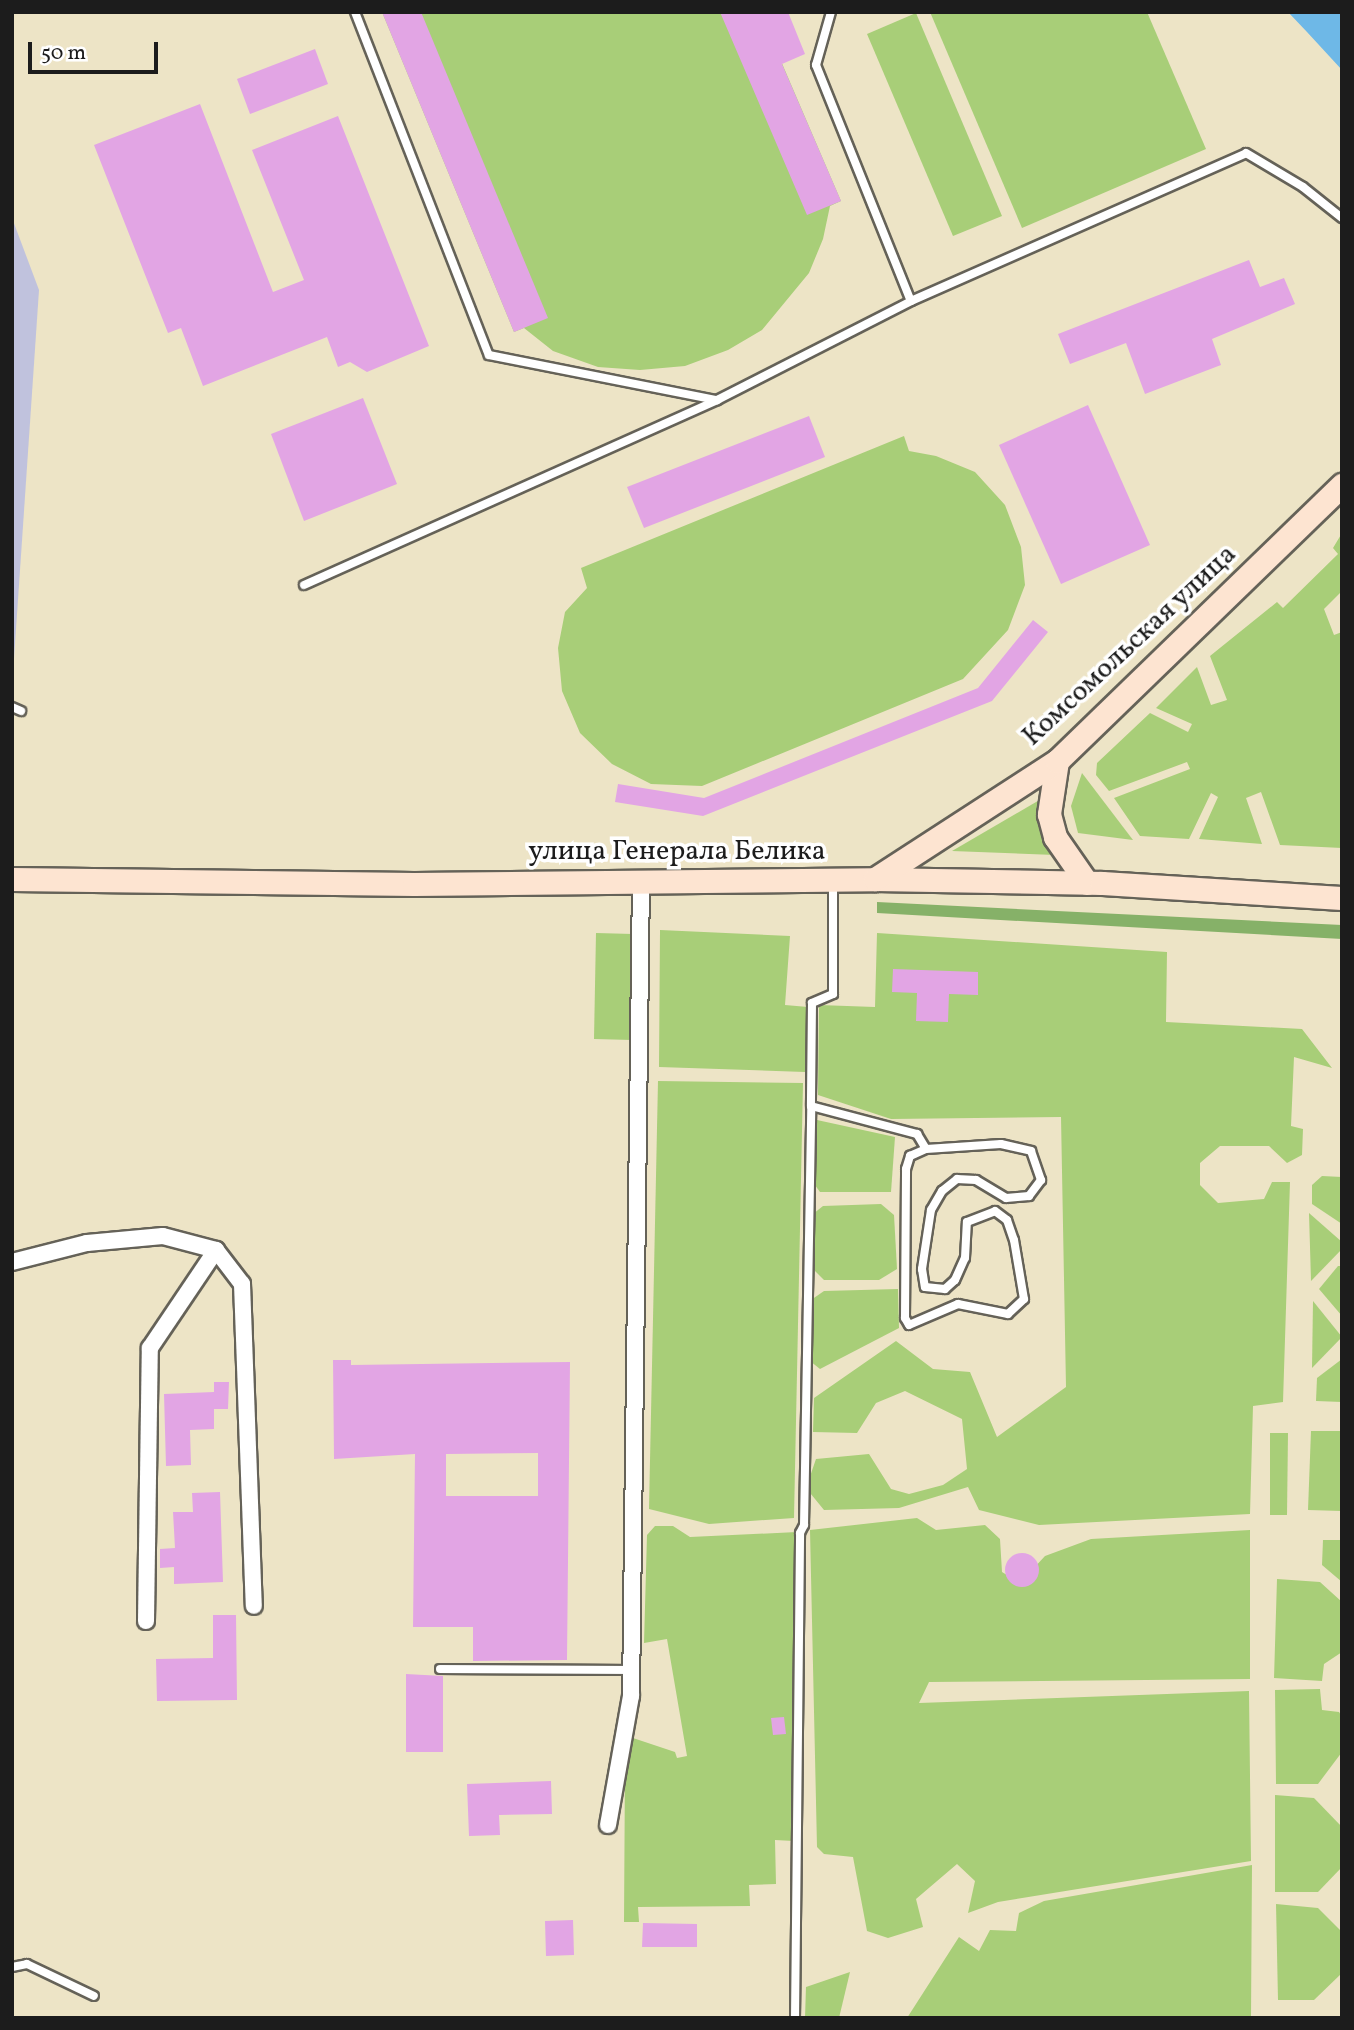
<!DOCTYPE html>
<html>
<head>
<meta charset="utf-8">
<style>
	body { margin:0 }
	#map { position:relative; width:1354px; height:2030px; overflow:hidden; background:#ede4c6; font-family:Vollkorn,serif }
	div>[style] { position:absolute }
	[style*='--x'] { left:calc(var(--x)*1px); top:calc(var(--y)*1px); width:calc(var(--w)*1px); rotate:calc(var(--a)*1deg) }
	.industrial>* { inset:0; background:#c0c2dd }
	.green>* { inset:0; background:#a8ce78 }
	.forest>* { inset:0; background:#86b168 }
	.water>* { inset:0; background:#6eb8e7 }
	.building>* { inset:0; background:#e2a5e4 }
	.round { border-radius:50% }
	.roads { filter:drop-shadow(2px 0 #656258) drop-shadow(-2px 0 #656258) drop-shadow(0 2px #656258) drop-shadow(0 -2px #656258) }
	.service>* { height:8px; margin:-4px; padding:0 4px; transform-origin:4px; border-radius:4px; background:#fff }
	.minor>* { height:16px; margin:-8px; padding:0 8px; transform-origin:8px; border-radius:8px; background:#fff }
	.secondary>* { height:23px; margin:-11.5px; padding:0 11.5px; transform-origin:11.5px; border-radius:11.5px; background:#fde4d1 }
	span { translate:-50% -50%; white-space:nowrap; text-align:center; line-height:1.15; -webkit-text-stroke:7px #fff; paint-order:stroke }
	.street-label { font-size:28px; color:#1c1c1c }
	.frame { position:absolute; inset:0; border:14px solid #1c1c1c; pointer-events:none }
	.scale { position:absolute; left:28px; top:42px; width:130px; height:32px; box-sizing:border-box; border:4px solid #1c1c1c; border-top:0; padding-left:9px; font-size:21px; line-height:24px; white-space:nowrap; color:#1c1c1c; -webkit-text-stroke:5px #fff; paint-order:stroke }
</style>
</head>
<body>
<div id="map">
	<div class="industrial">
		<div style="clip-path:polygon(12px 218px,39px 290px,12px 688px)"></div>
	</div>
	<div class="green">
		<div style="clip-path:polygon(382px 12px,760px 12px,841px 201px,830px 206px,823px 239px,809px 273px,762px 330px,728px 350px,685px 366px,640px 370px,598px 367px,553px 351px,524px 328px,514px 332px)"></div>
		<div style="clip-path:polygon(930px 12px,1147px 12px,1206px 149px,1022px 228px)"></div>
		<div style="clip-path:polygon(916px 13px,1002px 216px,953px 236px,867px 34px)"></div>
		<div style="clip-path:polygon(904px 436px,909px 451px,936px 456px,975px 472px,1005px 505px,1021px 547px,1025px 585px,1008px 630px,963px 679px,702px 786px,651px 784px,612px 764px,580px 733px,562px 691px,558px 648px,565px 612px,587px 588px,581px 568px)"></div>
		<div style="clip-path:polygon(1342px 533px,1342px 591px,1324px 609px,1334px 635px,1342px 632px,1342px 848px,1280px 845px,1261px 792px,1246px 798px,1262px 844px,1199px 839px,1218px 797px,1211px 793px,1189px 839px,1140px 836px,1114px 798px,1190px 769px,1187px 762px,1109px 791px,1096px 775px,1097px 763px,1150px 713px,1188px 732px,1192px 724px,1156px 708px,1197px 667px,1211px 705px,1227px 700px,1210px 656px,1277px 602px,1283px 608px,1338px 554px,1333px 548px)"></div>
		<div style="clip-path:polygon(1082px 773px,1133px 840px,1078px 833px,1071px 806px)"></div>
		<div style="clip-path:polygon(1048px 795px,1055px 855px,952px 851px)"></div>
		<div style="clip-path:polygon(660px 930px,790px 936px,785px 1005px,808px 1007px,805px 1072px,659px 1067px)"></div>
		<div style="clip-path:polygon(596px 933px,633px 934px,632px 1040px,594px 1039px)"></div>
		<div style="clip-path:polygon(877px 933px,1167px 952px,1166px 1022px,1302px 1029px,1332px 1068px,1294px 1057px,1291px 1126px,1303px 1129px,1302px 1155px,1287px 1163px,1269px 1146px,1220px 1146px,1200px 1163px,1200px 1185px,1218px 1203px,1264px 1199px,1272px 1182px,1290px 1182px,1283px 1402px,1253px 1406px,1250px 1514px,1039px 1525px,979px 1510px,968px 1487px,899px 1508px,824px 1510px,806px 1488px,816px 1459px,869px 1454px,891px 1489px,909px 1494px,943px 1485px,967px 1469px,962px 1419px,905px 1391px,876px 1403px,857px 1433px,813px 1432px,814px 1398px,896px 1341px,933px 1369px,970px 1372px,997px 1437px,1066px 1387px,1061px 1117px,891px 1119px,818px 1095px,819px 1005px,875px 1007px)"></div>
		<div style="clip-path:polygon(658px 1081px,803px 1083px,794px 1518px,709px 1524px,649px 1509px)"></div>
		<div style="clip-path:polygon(817px 1120px,895px 1137px,891px 1192px,820px 1192px,812px 1181px)"></div>
		<div style="clip-path:polygon(1322px 1176px,1342px 1177px,1342px 1224px,1312px 1204px,1312px 1185px)"></div>
		<div style="clip-path:polygon(881px 1204px,894px 1215px,897px 1269px,879px 1280px,824px 1280px,813px 1269px,813px 1214px,823px 1206px)"></div>
		<div style="clip-path:polygon(1309px 1213px,1342px 1242px,1342px 1249px,1311px 1281px)"></div>
		<div style="clip-path:polygon(1338px 1266px,1342px 1266px,1342px 1316px,1319px 1289px)"></div>
		<div style="clip-path:polygon(898px 1289px,899px 1328px,820px 1369px,810px 1361px,811px 1300px,824px 1291px)"></div>
		<div style="clip-path:polygon(1313px 1301px,1342px 1337px,1312px 1368px)"></div>
		<div style="clip-path:polygon(1342px 1359px,1342px 1402px,1316px 1401px,1317px 1378px)"></div>
		<div style="clip-path:polygon(1311px 1431px,1342px 1431px,1342px 1511px,1308px 1510px)"></div>
		<div style="clip-path:polygon(1270px 1433px,1288px 1433px,1287px 1515px,1270px 1515px)"></div>
		<div style="clip-path:polygon(917px 1518px,936px 1530px,985px 1525px,1000px 1539px,1002px 1572px,1020px 1583px,1045px 1556px,1091px 1539px,1250px 1530px,1250px 1679px,929px 1682px,919px 1703px,1249px 1691px,1251px 1861px,998px 1902px,968px 1913px,975px 1881px,957px 1864px,916px 1899px,923px 1927px,888px 1938px,867px 1931px,853px 1857px,824px 1854px,817px 1847px,810px 1530px)"></div>
		<div style="clip-path:polygon(655px 1526px,673px 1526px,690px 1537px,797px 1532px,794px 1841px,775px 1840px,776px 1884px,749px 1885px,750px 1906px,638px 1907px,639px 1922px,624px 1922px,625px 1763px,630px 1737px,675px 1752px,677px 1758px,687px 1756px,667px 1639px,644px 1643px,647px 1535px)"></div>
		<div style="clip-path:polygon(1323px 1540px,1342px 1540px,1342px 1582px,1322px 1565px)"></div>
		<div style="clip-path:polygon(1277px 1579px,1320px 1582px,1342px 1602px,1342px 1652px,1324px 1664px,1322px 1681px,1274px 1678px)"></div>
		<div style="clip-path:polygon(1320px 1689px,1322px 1710px,1339px 1712px,1342px 1717px,1342px 1752px,1318px 1784px,1276px 1784px,1275px 1690px)"></div>
		<div style="clip-path:polygon(1275px 1795px,1314px 1798px,1342px 1827px,1342px 1867px,1318px 1892px,1275px 1892px)"></div>
		<div style="clip-path:polygon(1252px 1865px,1251px 2018px,907px 2018px,959px 1937px,979px 1951px,990px 1930px,1016px 1931px,1019px 1913px,1044px 1901px)"></div>
		<div style="clip-path:polygon(1276px 1904px,1318px 1908px,1342px 1932px,1342px 1973px,1314px 2000px,1278px 2000px)"></div>
		<div style="clip-path:polygon(850px 1972px,839px 2018px,805px 2018px,806px 1987px)"></div>
	</div>
	<div class="forest">
		<div style="clip-path:polygon(877px 902px,1342px 925px,1342px 939px,877px 913px)"></div>
	</div>
	<div class="water">
		<div style="clip-path:polygon(1288px 12px,1342px 12px,1342px 70px,1307px 32px)"></div>
	</div>
	<div class="building">
		<div style="clip-path:polygon(382px 12px,421px 12px,548px 318px,514px 332px)"></div>
		<div style="clip-path:polygon(720px 12px,788px 12px,805px 54px,782px 64px,841px 201px,807px 215px)"></div>
		<div style="clip-path:polygon(315px 49px,328px 84px,250px 114px,237px 79px)"></div>
		<div style="clip-path:polygon(200px 104px,273px 292px,304px 280px,252px 150px,338px 116px,429px 346px,367px 372px,350px 362px,338px 367px,327px 337px,203px 386px,181px 328px,168px 333px,94px 145px)"></div>
		<div style="clip-path:polygon(1249px 260px,1260px 287px,1284px 278px,1295px 304px,1212px 339px,1221px 365px,1145px 394px,1126px 343px,1070px 364px,1058px 334px)"></div>
		<div style="clip-path:polygon(363px 398px,397px 484px,304px 521px,271px 434px)"></div>
		<div style="clip-path:polygon(1088px 405px,1150px 545px,1061px 584px,999px 445px)"></div>
		<div style="clip-path:polygon(809px 416px,825px 457px,644px 528px,627px 487px)"></div>
		<div style="clip-path:polygon(1033px 620px,1048px 632px,992px 701px,703px 816px,615px 802px,618px 784px,704px 798px,978px 688px)"></div>
		<div style="clip-path:polygon(893px 969px,978px 972px,978px 995px,949px 994px,948px 1022px,916px 1021px,917px 993px,892px 992px)"></div>
		<div style="clip-path:polygon(evenodd,333px 1360px,351px 1360px,351px 1365px,570px 1362px,567px 1660px,473px 1661px,473px 1627px,413px 1627px,415px 1454px,334px 1459px,333px 1360px,538px 1453px,538px 1496px,446px 1496px,446px 1454px,538px 1453px)"></div>
		<div style="clip-path:polygon(214px 1382px,229px 1382px,228px 1409px,214px 1409px,214px 1429px,190px 1430px,191px 1465px,166px 1466px,164px 1394px,214px 1392px)"></div>
		<div style="clip-path:polygon(220px 1492px,223px 1582px,174px 1584px,174px 1567px,160px 1568px,160px 1549px,175px 1548px,173px 1512px,193px 1512px,192px 1493px)"></div>
		<div class="round" style="left:1005px;top:1553px;width:34px;height:34px"></div>
		<div style="clip-path:polygon(213px 1615px,236px 1615px,237px 1700px,157px 1701px,156px 1659px,213px 1658px)"></div>
		<div style="clip-path:polygon(406px 1674px,443px 1676px,443px 1752px,406px 1752px)"></div>
		<div style="clip-path:polygon(784px 1717px,786px 1734px,773px 1735px,771px 1718px)"></div>
		<div style="clip-path:polygon(551px 1781px,552px 1814px,499px 1815px,500px 1835px,469px 1836px,467px 1784px)"></div>
		<div style="clip-path:polygon(573px 1920px,574px 1955px,546px 1956px,545px 1921px)"></div>
		<div style="clip-path:polygon(643px 1923px,697px 1924px,697px 1947px,642px 1947px)"></div>
	</div>
	<div class="roads">
		<div class="service">
			<div style="--x:355;--y:12;--w:368;--a:68.7"></div>
			<div style="--x:489;--y:355;--w:232;--a:11.2"></div>
			<div style="--x:717;--y:400;--w:218;--a:-27"></div>
			<div style="--x:831;--y:12;--w:55;--a:105.8"></div>
			<div style="--x:816;--y:65;--w:254;--a:68.1"></div>
			<div style="--x:911;--y:301;--w:366;--a:-23.8"></div>
			<div style="--x:1246;--y:153;--w:66;--a:30.8"></div>
			<div style="--x:1303;--y:187;--w:50;--a:38.5"></div>
			<div style="--x:304;--y:585;--w:453;--a:-24.1"></div>
			<div style="--x:12;--y:707;--w:10;--a:24"></div>
			<div style="--x:833;--y:880;--w:114;--a:90"></div>
			<div style="--x:833;--y:994;--w:23;--a:157"></div>
			<div style="--x:812;--y:1003;--w:103;--a:90.6"></div>
			<div style="--x:811;--y:1106;--w:110;--a:14.8"></div>
			<div style="--x:917;--y:1134;--w:17;--a:59"></div>
			<div style="--x:1001;--y:1144;--w:31;--a:13"></div>
			<div style="--x:1031;--y:1151;--w:31;--a:71"></div>
			<div style="--x:1041;--y:1180;--w:20;--a:127"></div>
			<div style="--x:1029;--y:1196;--w:23;--a:175"></div>
			<div style="--x:1006;--y:1198;--w:35;--a:-149"></div>
			<div style="--x:976;--y:1180;--w:19;--a:-177"></div>
			<div style="--x:957;--y:1179;--w:19;--a:141"></div>
			<div style="--x:942;--y:1191;--w:22;--a:120"></div>
			<div style="--x:931;--y:1210;--w:60;--a:98.7"></div>
			<div style="--x:922;--y:1269;--w:18;--a:81"></div>
			<div style="--x:925;--y:1287;--w:20;--a:6"></div>
			<div style="--x:945;--y:1289;--w:13;--a:-42"></div>
			<div style="--x:955;--y:1280;--w:24;--a:-66"></div>
			<div style="--x:965;--y:1258;--w:36;--a:-87"></div>
			<div style="--x:967;--y:1222;--w:30;--a:-21"></div>
			<div style="--x:995;--y:1211;--w:15;--a:37"></div>
			<div style="--x:1007;--y:1220;--w:21;--a:71"></div>
			<div style="--x:1014;--y:1240;--w:60;--a:80.4"></div>
			<div style="--x:1024;--y:1299;--w:22;--a:137"></div>
			<div style="--x:1008;--y:1314;--w:51;--a:-168.7"></div>
			<div style="--x:958;--y:1304;--w:53;--a:156.8"></div>
			<div style="--x:909;--y:1325;--w:8;--a:-120"></div>
			<div style="--x:905;--y:1318;--w:149;--a:-89.6"></div>
			<div style="--x:906;--y:1169;--w:14;--a:-73"></div>
			<div style="--x:910;--y:1156;--w:17;--a:-24"></div>
			<div style="--x:926;--y:1149;--w:75;--a:-3.8"></div>
			<div style="--x:440;--y:1669;--w:191;--a:0.3"></div>
			<div style="--x:12;--y:1967;--w:15;--a:-11"></div>
			<div style="--x:27;--y:1964;--w:74;--a:25.5"></div>
			<div style="--x:795;--y:2018;--w:485;--a:-89.4"></div>
			<div style="--x:800;--y:1533;--w:9;--a:-63"></div>
			<div style="--x:804;--y:1525;--w:419;--a:-89"></div>
		</div>
		<div class="minor">
			<div style="--x:12;--y:1262;--w:77;--a:-14.2"></div>
			<div style="--x:87;--y:1243;--w:76;--a:-5.3"></div>
			<div style="--x:163;--y:1236;--w:55;--a:14.8"></div>
			<div style="--x:216;--y:1250;--w:43;--a:52.6"></div>
			<div style="--x:242;--y:1284;--w:322;--a:87.9"></div>
			<div style="--x:146;--y:1621;--w:273;--a:-89.2"></div>
			<div style="--x:150;--y:1348;--w:118;--a:-56"></div>
			<div style="--x:608;--y:1825;--w:131;--a:-79.9"></div>
			<div style="--x:631;--y:1696;--w:815;--a:-89.3"></div>
		</div>
		<div class="secondary">
			<div style="--x:1057;--y:761;--w:54;--a:98.6"></div>
			<div style="--x:1049;--y:814;--w:24;--a:75"></div>
			<div style="--x:1055;--y:837;--w:56;--a:55.2"></div>
			<div style="--x:12;--y:879;--w:402;--a:0.7"></div>
			<div style="--x:414;--y:884;--w:461;--a:-0.6"></div>
			<div style="--x:875;--y:879;--w:227;--a:1"></div>
			<div style="--x:1102;--y:883;--w:240;--a:3.6"></div>
			<div style="--x:875;--y:879;--w:217;--a:-33"></div>
			<div style="--x:1057;--y:761;--w:397;--a:-44.1"></div>
		</div>
	</div>
	<div class="street-label">
		<span style="left:1130px;top:646px;rotate:-43deg">Комсомольская улица</span>
		<span style="left:677px;top:852px">улица Генерала Белика</span>
	</div>
	<div class="frame"></div>
	<div class="scale">50 m</div>
</div>
</body>
</html>
